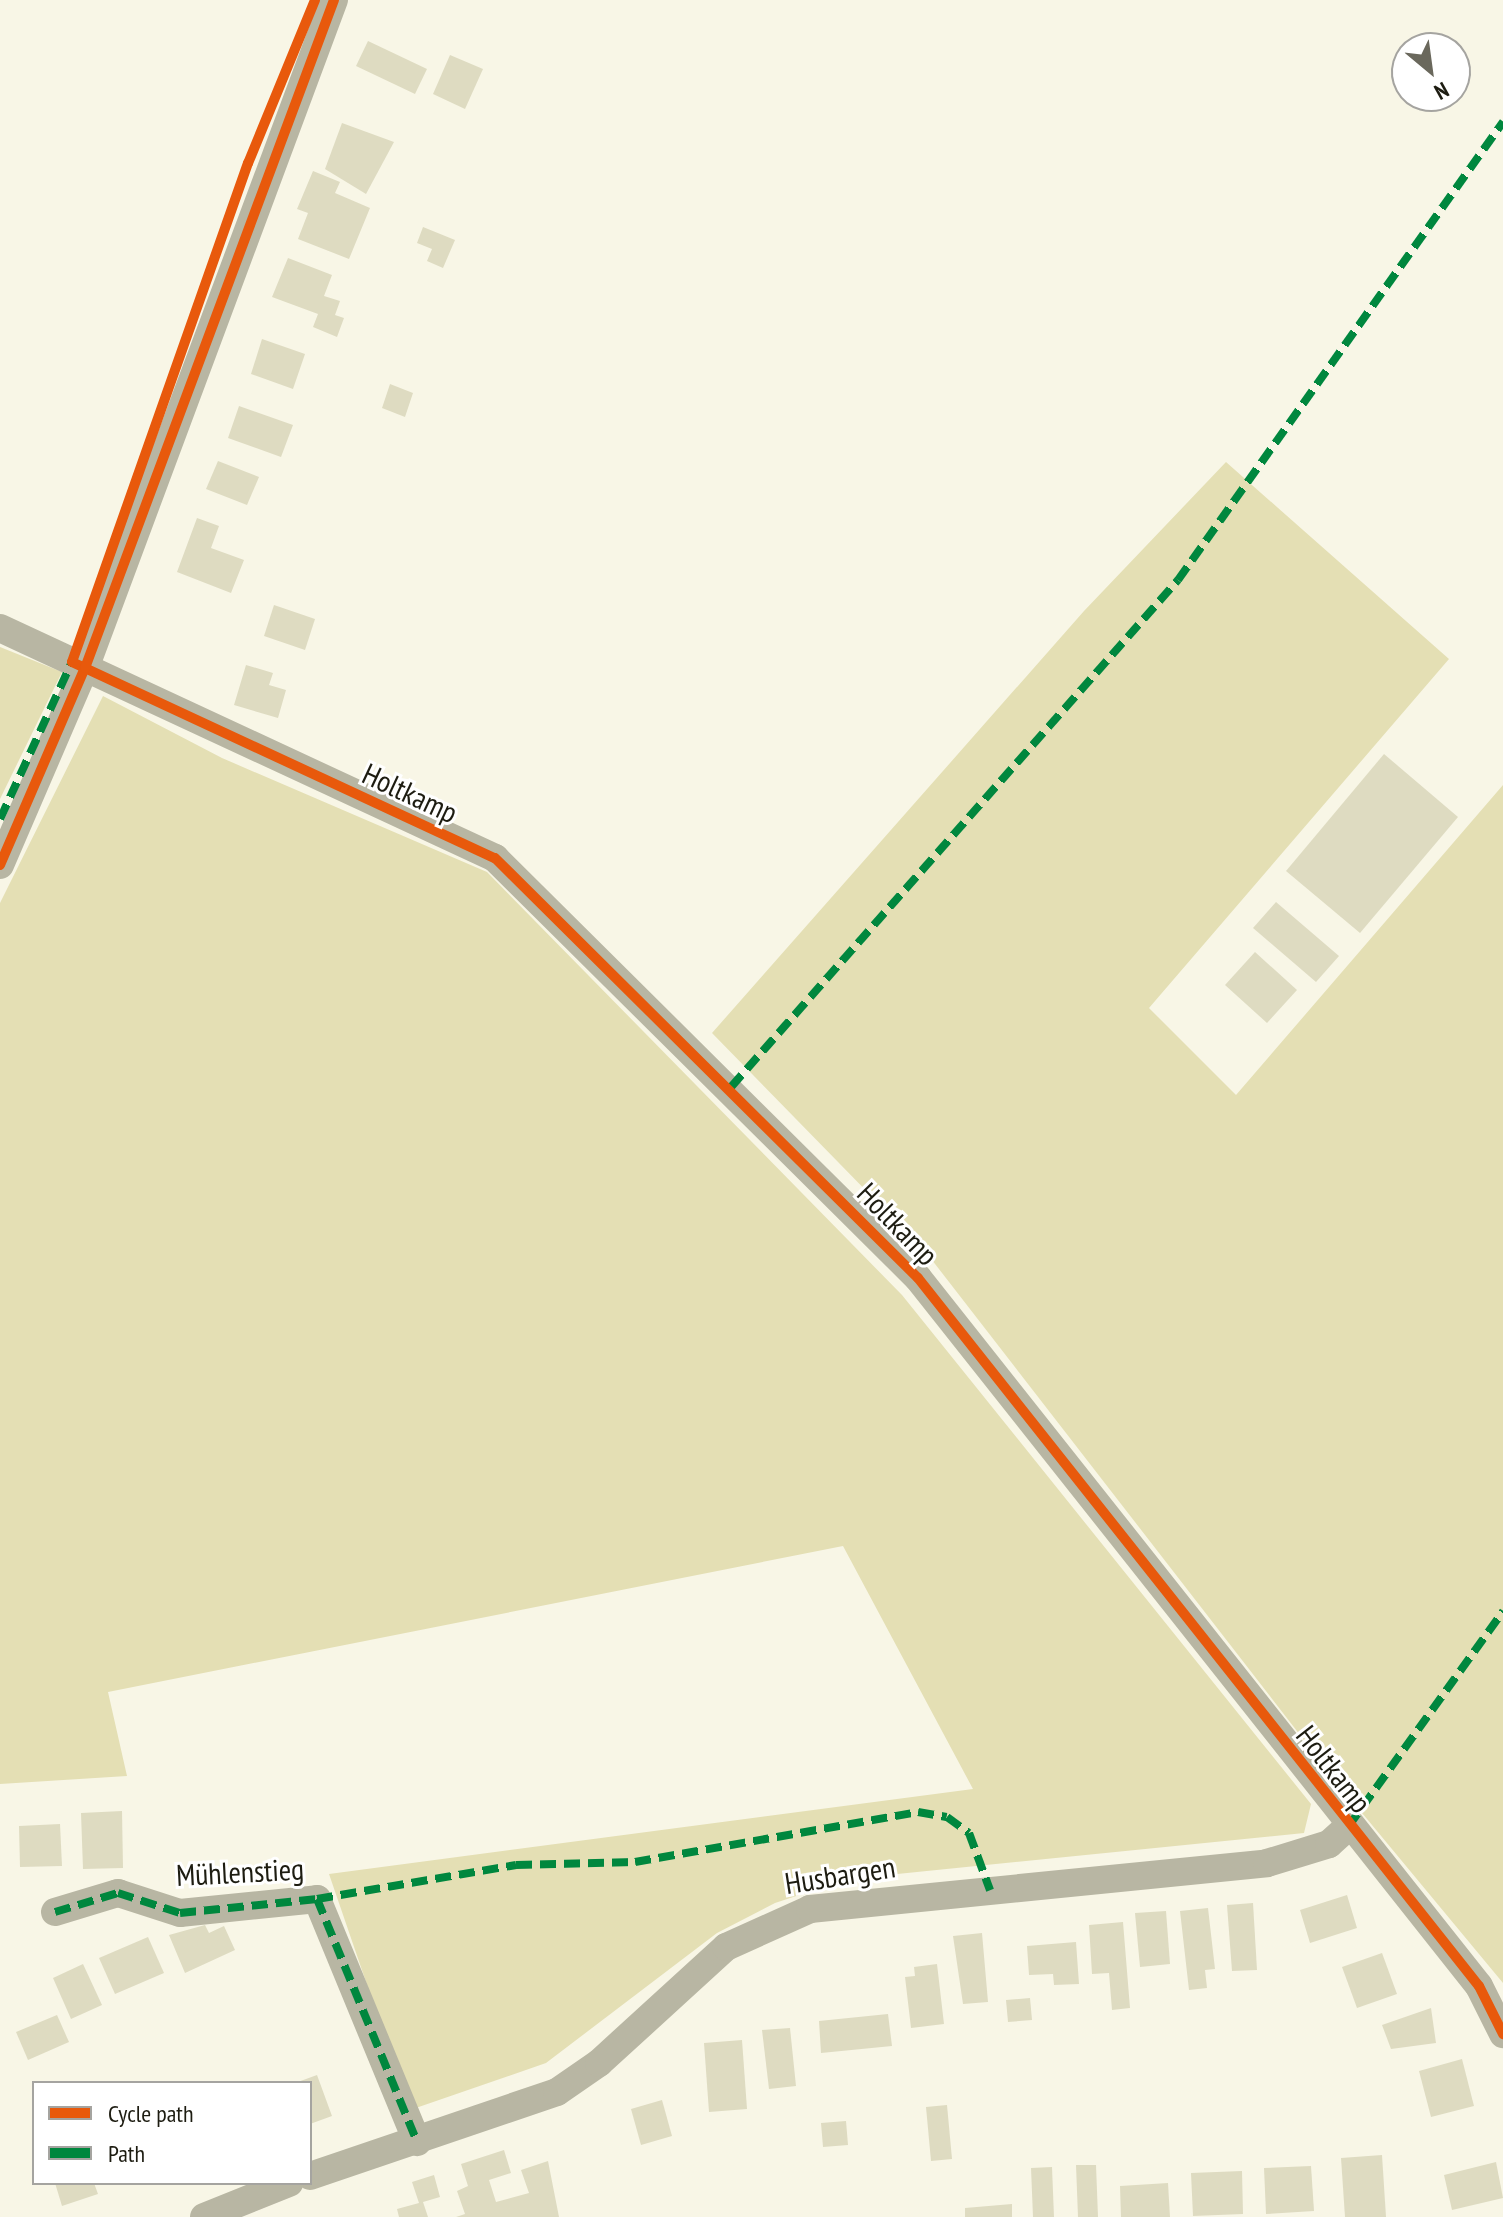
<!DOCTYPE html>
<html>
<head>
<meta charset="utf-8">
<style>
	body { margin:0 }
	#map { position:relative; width:1503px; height:2217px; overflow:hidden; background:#f8f6e6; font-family:"PT Sans Narrow",sans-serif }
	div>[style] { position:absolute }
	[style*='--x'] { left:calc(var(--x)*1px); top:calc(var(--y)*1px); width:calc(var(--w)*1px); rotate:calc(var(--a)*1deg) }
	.green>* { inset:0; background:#e4dfb4 }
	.building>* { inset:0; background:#dedbc1 }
	.minor>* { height:28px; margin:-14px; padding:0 14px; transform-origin:14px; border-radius:14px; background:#b8b6a3 }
	.quiet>* { height:8px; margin-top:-4px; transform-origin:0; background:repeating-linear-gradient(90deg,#00873e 0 16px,transparent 0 24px) }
	.cycleway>* { height:10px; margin:-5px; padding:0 5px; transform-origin:5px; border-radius:5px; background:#e8590c }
	span { translate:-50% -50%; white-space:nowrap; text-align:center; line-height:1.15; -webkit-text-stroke:6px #fff; paint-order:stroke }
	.street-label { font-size:30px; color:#1d1c11 }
	.legend { position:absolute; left:32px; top:2081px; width:280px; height:104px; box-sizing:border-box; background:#fff; border:2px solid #a5a4a0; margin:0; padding:10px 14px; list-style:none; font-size:24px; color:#1d1c11 }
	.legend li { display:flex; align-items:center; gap:16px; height:40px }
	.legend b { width:40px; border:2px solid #a5a4a0 }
	.north { position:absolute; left:1391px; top:32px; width:80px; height:80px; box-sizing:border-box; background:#fff; border:2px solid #a5a4a0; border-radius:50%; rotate:151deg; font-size:22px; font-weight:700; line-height:32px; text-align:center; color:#1d1c11 }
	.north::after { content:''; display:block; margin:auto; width:28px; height:36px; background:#6a685c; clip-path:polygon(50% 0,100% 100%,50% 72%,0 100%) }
</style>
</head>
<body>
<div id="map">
	<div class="green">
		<div style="clip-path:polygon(1226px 462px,1449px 659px,1149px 1008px,1236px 1095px,1503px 785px,1503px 1983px,1338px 1784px,925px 1251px,712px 1033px,1084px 611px)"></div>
		<div style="clip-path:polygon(0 647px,62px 672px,0 799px)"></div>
		<div style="clip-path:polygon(103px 696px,222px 758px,487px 872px,902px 1295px,1311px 1804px,1304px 1833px,848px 1879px,775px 1903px,717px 1933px,546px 2063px,410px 2110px,329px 1874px,973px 1789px,843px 1546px,108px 1692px,127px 1776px,0 1784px,0 903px)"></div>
	</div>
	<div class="building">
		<div style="clip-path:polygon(368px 41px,427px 69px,415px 94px,356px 66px)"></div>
		<div style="clip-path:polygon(450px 55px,483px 69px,465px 109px,433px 94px)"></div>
		<div style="clip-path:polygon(342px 123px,394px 142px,366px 194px,325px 169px)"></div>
		<div style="clip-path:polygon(313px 171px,340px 182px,335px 193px,370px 208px,349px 259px,298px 239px,308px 213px,297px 209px)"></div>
		<div style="clip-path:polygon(423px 227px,455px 240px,443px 268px,427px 261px,432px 249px,417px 243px)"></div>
		<div style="clip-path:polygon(288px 258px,332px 275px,324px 296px,340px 301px,335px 315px,344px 318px,337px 337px,313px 327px,318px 314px,272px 297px)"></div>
		<div style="clip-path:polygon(262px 339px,305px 354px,293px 389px,251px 374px)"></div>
		<div style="clip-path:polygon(390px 384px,413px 393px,405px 417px,382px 408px)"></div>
		<div style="clip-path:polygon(239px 406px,293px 425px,281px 457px,228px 438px)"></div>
		<div style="clip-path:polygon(218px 461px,259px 477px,247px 505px,206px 489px)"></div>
		<div style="clip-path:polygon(197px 518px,219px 526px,211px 548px,244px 560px,231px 593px,177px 572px)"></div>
		<div style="clip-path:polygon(274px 605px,315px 619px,305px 650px,264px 636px)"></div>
		<div style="clip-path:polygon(246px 665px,273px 673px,269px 685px,286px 690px,278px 718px,234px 705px)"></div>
		<div style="clip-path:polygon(1384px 754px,1458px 817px,1360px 933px,1286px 871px)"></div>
		<div style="clip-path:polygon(1276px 902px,1339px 956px,1316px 982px,1253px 928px)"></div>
		<div style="clip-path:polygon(1255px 952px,1297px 990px,1267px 1023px,1225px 985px)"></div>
		<div style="clip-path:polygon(122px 1811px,123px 1868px,83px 1869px,81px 1813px)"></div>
		<div style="clip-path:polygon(60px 1824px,62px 1866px,20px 1867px,19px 1826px)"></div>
		<div style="clip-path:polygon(1347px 1895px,1357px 1928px,1310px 1943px,1300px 1910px)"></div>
		<div style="clip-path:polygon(1253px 1903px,1257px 1970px,1232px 1971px,1227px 1905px)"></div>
		<div style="clip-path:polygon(1208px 1908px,1215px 1969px,1205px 1970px,1207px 1988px,1189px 1990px,1180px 1911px)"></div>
		<div style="clip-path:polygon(1166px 1911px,1170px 1964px,1140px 1967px,1135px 1913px)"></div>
		<div style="clip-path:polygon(1123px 1922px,1130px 2008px,1112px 2010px,1109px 1973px,1092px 1974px,1089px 1925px)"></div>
		<div style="clip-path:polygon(205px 1925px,209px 1933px,224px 1926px,235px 1950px,185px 1973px,169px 1935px)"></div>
		<div style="clip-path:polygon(982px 1933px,988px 2002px,963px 2004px,953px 1936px)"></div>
		<div style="clip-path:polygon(148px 1937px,164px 1973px,115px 1994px,99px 1958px)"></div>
		<div style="clip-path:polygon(1076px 1942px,1079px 1984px,1054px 1985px,1053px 1974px,1029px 1975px,1027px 1946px)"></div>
		<div style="clip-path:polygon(1382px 1953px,1397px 1994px,1357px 2008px,1342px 1967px)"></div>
		<div style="clip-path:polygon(83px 1964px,102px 2005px,71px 2019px,53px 1978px)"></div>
		<div style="clip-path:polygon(937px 1964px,944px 2024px,911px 2028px,905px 1977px,915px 1976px,914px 1967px)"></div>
		<div style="clip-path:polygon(1030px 1998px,1032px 2020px,1008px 2022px,1006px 2000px)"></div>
		<div style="clip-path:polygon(1431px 2008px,1436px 2043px,1391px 2049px,1382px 2025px)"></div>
		<div style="clip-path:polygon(888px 2014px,892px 2046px,821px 2053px,819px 2021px)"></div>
		<div style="clip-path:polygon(57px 2015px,69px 2042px,28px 2060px,16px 2032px)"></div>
		<div style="clip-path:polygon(790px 2028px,796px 2086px,769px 2089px,762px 2030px)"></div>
		<div style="clip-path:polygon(742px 2040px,747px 2109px,709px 2112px,704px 2043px)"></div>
		<div style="clip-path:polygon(1462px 2059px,1474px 2106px,1431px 2117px,1419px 2071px)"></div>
		<div style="clip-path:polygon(317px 2075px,332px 2116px,310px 2124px,310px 2083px,295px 2083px)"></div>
		<div style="clip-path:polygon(662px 2100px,672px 2136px,641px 2145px,631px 2109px)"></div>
		<div style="clip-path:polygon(947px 2105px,952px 2159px,931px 2161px,926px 2107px)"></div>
		<div style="clip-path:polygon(846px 2121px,848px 2145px,823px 2147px,821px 2123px)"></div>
		<div style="clip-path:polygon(504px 2150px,511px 2173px,489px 2180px,496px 2202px,529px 2193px,521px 2170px,548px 2161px,559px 2217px,456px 2217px,465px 2214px,457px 2191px,468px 2186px,461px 2164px)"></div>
		<div style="clip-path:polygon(1382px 2155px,1386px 2217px,1345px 2217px,1341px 2158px)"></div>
		<div style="clip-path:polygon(1496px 2162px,1503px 2198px,1452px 2210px,1444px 2175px)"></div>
		<div style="clip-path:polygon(1076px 2165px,1096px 2165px,1098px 2217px,1078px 2217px)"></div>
		<div style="clip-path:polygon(1311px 2166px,1314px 2211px,1266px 2214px,1264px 2168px)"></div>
		<div style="clip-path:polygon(1052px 2167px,1054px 2217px,1033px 2217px,1031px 2168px)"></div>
		<div style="clip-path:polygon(1242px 2171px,1243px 2214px,1193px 2216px,1191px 2173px)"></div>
		<div style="clip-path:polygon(434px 2175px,440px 2197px,423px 2202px,428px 2217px,399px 2217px,397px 2209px,419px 2203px,412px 2182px)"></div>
		<div style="clip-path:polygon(55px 2183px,94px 2183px,98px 2194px,62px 2206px)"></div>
		<div style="clip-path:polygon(1168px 2183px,1170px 2217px,1121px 2217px,1120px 2186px)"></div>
		<div style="clip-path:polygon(1012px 2204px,1012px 2217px,965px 2217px,965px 2208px)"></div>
	</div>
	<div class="minor">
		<div style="--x:0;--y:628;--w:546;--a:24.92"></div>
		<div style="--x:495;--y:858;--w:596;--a:44.8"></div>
		<div style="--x:918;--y:1278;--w:903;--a:51.61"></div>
		<div style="--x:1479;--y:1986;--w:54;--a:63.4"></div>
		<div style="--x:0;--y:865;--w:215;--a:-66.7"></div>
		<div style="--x:85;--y:668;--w:713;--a:-69.56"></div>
		<div style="--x:55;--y:1912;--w:66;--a:-16.8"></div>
		<div style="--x:118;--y:1893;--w:65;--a:17.9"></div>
		<div style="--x:180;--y:1913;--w:138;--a:-5.8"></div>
		<div style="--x:317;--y:1899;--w:263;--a:67.6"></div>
		<div style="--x:310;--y:2176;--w:261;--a:-18.8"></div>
		<div style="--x:557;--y:2092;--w:51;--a:-34.6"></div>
		<div style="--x:599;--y:2063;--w:172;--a:-42.4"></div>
		<div style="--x:726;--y:1947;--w:92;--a:-24.3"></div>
		<div style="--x:810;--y:1909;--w:459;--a:-5.7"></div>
		<div style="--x:1267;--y:1863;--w:65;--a:-17"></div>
		<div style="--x:1329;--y:1844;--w:25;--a:-42"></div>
		<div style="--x:204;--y:2217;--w:92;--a:-21.8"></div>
	</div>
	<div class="quiet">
		<div style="--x:0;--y:819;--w:178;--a:-65.4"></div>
		<div style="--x:731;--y:1087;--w:676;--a:-48.6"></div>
		<div style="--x:1178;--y:580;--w:562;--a:-54.64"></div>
		<div style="--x:1348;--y:1827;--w:266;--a:-54.3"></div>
		<div style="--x:317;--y:1899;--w:202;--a:-9.7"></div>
		<div style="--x:516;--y:1865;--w:119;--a:-1.4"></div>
		<div style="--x:635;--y:1862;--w:287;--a:-10"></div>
		<div style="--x:918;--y:1812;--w:29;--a:10"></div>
		<div style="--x:947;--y:1817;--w:27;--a:36"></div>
		<div style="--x:969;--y:1833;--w:61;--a:69.8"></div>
		<div style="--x:55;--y:1912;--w:66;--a:-16.8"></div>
		<div style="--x:118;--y:1893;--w:65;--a:17.9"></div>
		<div style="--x:180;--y:1913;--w:138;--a:-5.8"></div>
		<div style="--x:317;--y:1899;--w:263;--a:67.6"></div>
	</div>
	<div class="cycleway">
		<div style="--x:315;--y:0;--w:176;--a:112.3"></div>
		<div style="--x:248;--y:163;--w:529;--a:109.43"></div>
		<div style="--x:72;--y:662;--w:466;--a:24.9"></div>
		<div style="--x:495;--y:858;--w:596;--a:44.8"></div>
		<div style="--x:918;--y:1278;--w:903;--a:51.61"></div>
		<div style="--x:1479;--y:1986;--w:54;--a:63.4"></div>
		<div style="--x:0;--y:865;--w:215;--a:-66.7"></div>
		<div style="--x:85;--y:668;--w:713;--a:-69.56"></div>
	</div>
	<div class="street-label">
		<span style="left:410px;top:793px;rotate:25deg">Holtkamp</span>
		<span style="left:898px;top:1224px;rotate:46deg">Holtkamp</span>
		<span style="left:1334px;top:1769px;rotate:52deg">Holtkamp</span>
		<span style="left:240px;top:1872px;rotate:-3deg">Mühlenstieg</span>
		<span style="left:840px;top:1875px;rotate:-9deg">Husbargen</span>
	</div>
	<ul class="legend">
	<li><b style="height:10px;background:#e8590c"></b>Cycle path</li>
	<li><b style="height:10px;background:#00873e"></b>Path</li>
	</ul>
	<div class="north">N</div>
</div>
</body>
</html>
